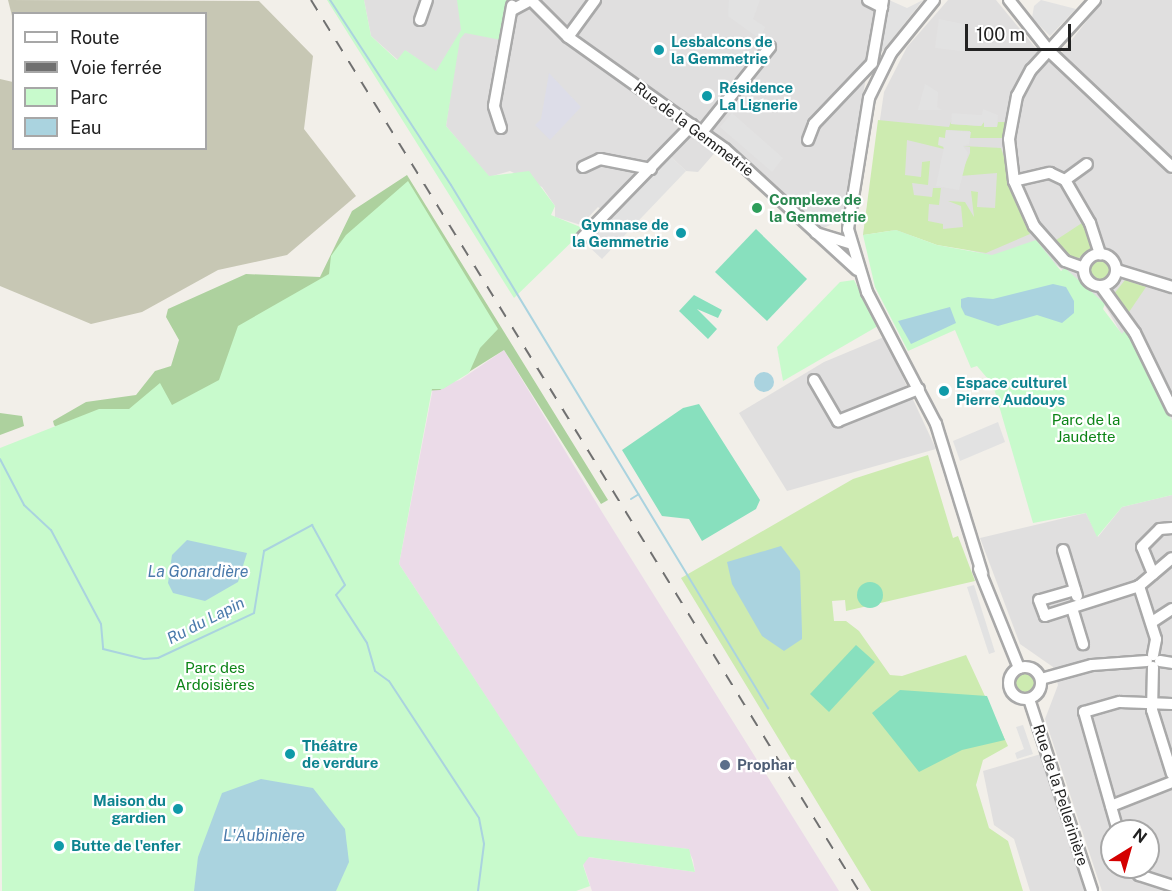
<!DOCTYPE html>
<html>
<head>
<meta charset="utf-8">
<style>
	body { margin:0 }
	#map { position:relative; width:1172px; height:891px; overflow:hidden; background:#f2efe9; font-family:"Public Sans",sans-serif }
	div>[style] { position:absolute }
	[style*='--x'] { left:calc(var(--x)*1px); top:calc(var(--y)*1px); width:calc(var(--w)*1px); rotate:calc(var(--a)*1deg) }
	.residential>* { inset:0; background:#e0dfdf }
	.industrial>* { inset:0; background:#ebdbe8 }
	.construction>* { inset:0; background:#c7c7b4 }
	.grass>* { inset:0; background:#cdebb0 }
	.round { border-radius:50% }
	.forest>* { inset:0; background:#add19e }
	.park>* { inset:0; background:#c8facc }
	.pitch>* { inset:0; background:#88e0be }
	.parking>* { inset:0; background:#e2e2e2 }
	.plaza>* { inset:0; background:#dddde8 }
	.water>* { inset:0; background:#aad3df }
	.stream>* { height:2px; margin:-1px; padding:0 1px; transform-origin:1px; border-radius:1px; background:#aad3df }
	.roads { filter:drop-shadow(2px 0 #a9a9a9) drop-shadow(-2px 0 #a9a9a9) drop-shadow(0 2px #a9a9a9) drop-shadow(0 -2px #a9a9a9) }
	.minor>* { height:10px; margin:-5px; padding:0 5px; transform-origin:5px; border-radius:5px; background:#fff }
	.minor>.ring { margin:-5px; padding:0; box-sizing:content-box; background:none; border:10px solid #fff; border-radius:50% }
	.rail>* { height:2px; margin-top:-1px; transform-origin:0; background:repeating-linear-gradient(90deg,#707070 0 12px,transparent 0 24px) }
	.dots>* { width:16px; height:16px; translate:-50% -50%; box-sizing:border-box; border:3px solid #fff; border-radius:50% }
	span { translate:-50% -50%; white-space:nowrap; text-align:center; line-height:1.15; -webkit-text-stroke:4.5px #fff; paint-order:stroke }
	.culture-label { font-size:15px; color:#0d838f; font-weight:700 }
	.left { translate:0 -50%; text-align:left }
	.right { translate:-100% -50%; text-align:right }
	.street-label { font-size:15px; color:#222 }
	.leisure-label { font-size:15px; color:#27864d; font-weight:700 }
	.park-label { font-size:15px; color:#0c8416 }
	.service-label { font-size:15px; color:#4e5e75; font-weight:700 }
	.water-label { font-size:16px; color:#4a7aab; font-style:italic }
	.legend { position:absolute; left:12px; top:12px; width:195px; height:138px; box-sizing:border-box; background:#fff; border:2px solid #a7a7a7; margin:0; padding:8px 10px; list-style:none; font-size:18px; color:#222 }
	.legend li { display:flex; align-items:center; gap:12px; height:30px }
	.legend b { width:30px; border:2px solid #a7a7a7 }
	.north { position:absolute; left:1100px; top:819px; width:60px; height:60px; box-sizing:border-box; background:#fff; border:2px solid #a7a7a7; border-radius:50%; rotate:37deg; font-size:16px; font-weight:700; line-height:24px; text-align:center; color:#222 }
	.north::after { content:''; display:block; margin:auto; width:21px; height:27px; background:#d40000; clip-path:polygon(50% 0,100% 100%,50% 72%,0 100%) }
	.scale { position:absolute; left:965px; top:24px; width:106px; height:27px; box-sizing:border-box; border:3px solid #222; border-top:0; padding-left:8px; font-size:18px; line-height:21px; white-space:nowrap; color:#222; -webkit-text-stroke:4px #fff; paint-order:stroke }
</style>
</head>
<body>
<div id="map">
	<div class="residential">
		<div style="clip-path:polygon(364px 0,879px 0,842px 220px,821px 229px,726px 140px,698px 172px,686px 171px,668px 154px,604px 212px,598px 207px,581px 225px,555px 217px,555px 206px,542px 187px,510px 171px,489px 177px,446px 126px,452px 83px,406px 51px,398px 60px,371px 36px)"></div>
		<div style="clip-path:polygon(948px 0,996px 0,1034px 46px,1172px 175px,1172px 421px,1104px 304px,1037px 249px,992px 256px,889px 230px,863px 235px,884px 92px,907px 47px)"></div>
		<div style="clip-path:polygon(1103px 0,1172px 0,1172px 158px,1060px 55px)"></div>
		<div style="clip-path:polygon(884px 337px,936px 449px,787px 491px,739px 413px,824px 362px)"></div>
		<div style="clip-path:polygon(evenodd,1172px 495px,1172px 891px,1102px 891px,1045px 719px,1058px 685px,1053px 667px,1020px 644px,980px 538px,1086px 513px,1098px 537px,1122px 507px,1172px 495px,1112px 831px,1148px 831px,1148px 867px,1112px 867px,1112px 831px)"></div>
		<div style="clip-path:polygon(1041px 754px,1085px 891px,1030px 891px,1014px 839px,994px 825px,983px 771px)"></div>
	</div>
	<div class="industrial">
		<div style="clip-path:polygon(504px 350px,602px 512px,839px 891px,592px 891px,583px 864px,588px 857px,695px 872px,693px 860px,688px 849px,578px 837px,399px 564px,433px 388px,460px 380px)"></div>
	</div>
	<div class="construction">
		<div style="clip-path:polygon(8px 0,259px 1px,313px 56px,304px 129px,356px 196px,287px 255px,218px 270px,142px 312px,91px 324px,0 286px,0 79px,13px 82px,14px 148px,206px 148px,206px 14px,14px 14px,13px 20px)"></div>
	</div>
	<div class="grass">
		<div style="clip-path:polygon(952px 119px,951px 124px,981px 126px,985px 121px,984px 126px,997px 127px,998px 122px,1005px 122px,1004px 138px,970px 138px,970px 131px,946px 130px,945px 138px,939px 138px,944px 149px,907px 140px,905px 175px,921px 177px,922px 162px,930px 161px,928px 185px,912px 183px,914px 195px,932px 197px,933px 188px,941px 188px,939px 205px,929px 204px,928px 221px,943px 224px,943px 229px,963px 227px,961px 206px,948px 201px,965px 202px,974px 217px,971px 191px,978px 192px,977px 207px,995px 208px,997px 173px,960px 176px,970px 153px,970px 147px,963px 146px,1001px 148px,1030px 234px,986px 253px,937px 245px,896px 230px,863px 235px,878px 120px,949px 127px)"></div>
		<div style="clip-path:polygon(1085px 221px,1092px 248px,1079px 258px,1069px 257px,1053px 242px)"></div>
		<div class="round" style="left:1088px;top:257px;width:26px;height:26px"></div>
		<div style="clip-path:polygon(1125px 280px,1146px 287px,1127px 315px,1113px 295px)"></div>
		<div style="clip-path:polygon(928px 455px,953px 538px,958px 536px,975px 581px,846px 611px,845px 600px,832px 601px,834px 621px,846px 621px,859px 631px,890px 675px,902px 676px,966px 655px,1008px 746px,983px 760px,976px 785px,989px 828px,1008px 841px,1023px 891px,871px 891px,681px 578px,853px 479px)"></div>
		<div class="round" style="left:1013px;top:671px;width:24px;height:24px"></div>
	</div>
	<div class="forest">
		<div style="clip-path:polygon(407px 175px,608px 500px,601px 504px,504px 350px,440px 390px,92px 413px,58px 429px,54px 425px,53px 421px,86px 402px,136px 395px,155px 371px,171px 366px,179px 340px,166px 317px,168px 309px,246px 274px,320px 277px,352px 211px)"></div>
		<div style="clip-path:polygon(0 413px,22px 416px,24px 426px,0 435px)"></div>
	</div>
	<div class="park">
		<div style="clip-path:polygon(327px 0,364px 0,371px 36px,397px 60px,405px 50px,436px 71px,461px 30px,457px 0,510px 0,501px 40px,465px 33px,460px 39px,446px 126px,489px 176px,529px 171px,555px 206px,551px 215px,585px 229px,514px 298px)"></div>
		<div style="clip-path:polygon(408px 181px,498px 329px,480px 348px,469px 373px,443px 389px,432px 389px,399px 564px,578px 836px,689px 849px,695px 872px,589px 857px,583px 865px,590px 886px,576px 891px,2px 891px,0 448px,99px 409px,129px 409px,160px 383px,172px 405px,219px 380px,238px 326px,329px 274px,331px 256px,346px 235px)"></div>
		<div style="clip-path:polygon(896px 230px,937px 245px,992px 255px,1036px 240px,1061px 271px,1065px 268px,1105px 304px,1103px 309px,1122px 334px,1125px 330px,1140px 356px,1172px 421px,1172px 495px,1122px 507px,1097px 537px,1086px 513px,1033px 523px,993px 385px,977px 366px,971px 368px,955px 330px,908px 351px,875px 287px,863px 235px)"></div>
		<div style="clip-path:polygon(854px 280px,878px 326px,783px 381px,777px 347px,840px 282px)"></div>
	</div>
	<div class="pitch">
		<div style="clip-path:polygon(756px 229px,807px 279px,767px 321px,715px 272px)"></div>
		<div style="clip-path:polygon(694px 295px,722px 310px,718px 318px,697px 309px,717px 329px,708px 339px,679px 311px)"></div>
		<div style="clip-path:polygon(699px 404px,760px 500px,756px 509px,702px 541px,689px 519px,662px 516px,622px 450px,683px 408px)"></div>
		<div class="round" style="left:857px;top:582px;width:26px;height:26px"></div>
		<div style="clip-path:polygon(856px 645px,875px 662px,829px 712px,810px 694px)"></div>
		<div style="clip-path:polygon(900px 690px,987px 696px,1005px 740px,962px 750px,919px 772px,872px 713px)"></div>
	</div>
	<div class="parking">
		<div style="clip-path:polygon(729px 0,760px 0,753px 19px,765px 27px,760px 39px,728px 16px)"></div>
		<div style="clip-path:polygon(889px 0,907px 8px,923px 0,881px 53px)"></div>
		<div style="clip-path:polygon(1041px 0,1076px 9px,1050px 36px,1032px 18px,1034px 6px)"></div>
		<div style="clip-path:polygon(939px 19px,968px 25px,968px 52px,935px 48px)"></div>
		<div style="clip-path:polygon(925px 84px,938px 92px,937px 107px,942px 110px,918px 110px)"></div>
		<div style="clip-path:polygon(983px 109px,998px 115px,997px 127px,984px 127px,984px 121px,981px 126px,951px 124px,952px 113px,982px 115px)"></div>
		<div style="clip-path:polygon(732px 113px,783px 158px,772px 172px,720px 127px)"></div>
		<div style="clip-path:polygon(946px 130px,971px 132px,969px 144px,963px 146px,968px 153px,959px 190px,936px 186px,944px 147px,938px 145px,939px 137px,945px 138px)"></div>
		<div style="clip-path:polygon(668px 154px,686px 171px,602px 259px,584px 242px)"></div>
		<div style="clip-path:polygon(998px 422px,1005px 442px,960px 461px,953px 441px)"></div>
		<div style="clip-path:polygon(974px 585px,995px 652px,989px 654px,967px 587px)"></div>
		<div style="clip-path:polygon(1023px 725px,1033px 754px,1017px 759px,1015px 753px,1024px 749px,1016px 727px)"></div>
	</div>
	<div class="plaza">
		<div style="clip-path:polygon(549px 73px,581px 107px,550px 140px,535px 125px,541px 119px)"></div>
	</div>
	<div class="water">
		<div style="clip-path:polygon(1053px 284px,1066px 287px,1074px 301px,1074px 313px,1062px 323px,1037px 315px,998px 326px,965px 315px,961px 307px,961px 299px,968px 297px,993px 299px)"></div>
		<div style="clip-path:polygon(950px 307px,956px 323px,911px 344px,898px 321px)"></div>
		<div class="round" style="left:754px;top:372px;width:20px;height:20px"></div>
		<div style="clip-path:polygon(187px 540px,247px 553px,238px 582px,205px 601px,173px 593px,168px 583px,172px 555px)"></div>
		<div style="clip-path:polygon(781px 546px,800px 571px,802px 632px,802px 639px,784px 651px,762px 636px,732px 584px,727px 562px)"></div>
		<div style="clip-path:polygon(261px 779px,313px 788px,345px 829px,349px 862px,336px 891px,194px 891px,198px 857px,222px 793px)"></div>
	</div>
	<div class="stream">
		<div style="--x:330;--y:0;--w:221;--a:56.8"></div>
		<div style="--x:451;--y:185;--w:612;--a:58.78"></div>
		<div style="--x:0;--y:459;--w:52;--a:62.4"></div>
		<div style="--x:24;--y:505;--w:37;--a:43"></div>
		<div style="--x:51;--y:530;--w:106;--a:62"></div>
		<div style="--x:101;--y:624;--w:25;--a:85"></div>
		<div style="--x:103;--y:649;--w:42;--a:13.7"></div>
		<div style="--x:144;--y:659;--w:14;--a:-4"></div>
		<div style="--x:158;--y:658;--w:106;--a:-25.1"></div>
		<div style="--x:254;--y:613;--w:63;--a:-80.8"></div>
		<div style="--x:264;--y:551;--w:55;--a:-28.4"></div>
		<div style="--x:312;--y:525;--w:68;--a:61.2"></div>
		<div style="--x:345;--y:585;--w:13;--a:132"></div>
		<div style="--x:336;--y:595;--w:57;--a:57.1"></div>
		<div style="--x:367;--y:643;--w:29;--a:74"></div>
		<div style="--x:375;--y:671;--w:17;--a:36"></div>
		<div style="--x:389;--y:681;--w:164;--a:56.7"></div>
		<div style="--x:479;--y:818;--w:26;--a:79"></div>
		<div style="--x:484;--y:844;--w:47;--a:97.3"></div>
		<div style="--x:631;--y:499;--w:9;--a:-32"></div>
	</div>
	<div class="roads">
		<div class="minor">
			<div style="--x:868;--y:0;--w:16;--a:27"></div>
			<div style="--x:934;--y:0;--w:68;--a:129.1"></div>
			<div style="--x:891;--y:53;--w:50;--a:116.1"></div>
			<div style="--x:869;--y:98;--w:133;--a:99.1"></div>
			<div style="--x:848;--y:229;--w:66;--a:73.2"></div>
			<div style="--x:867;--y:292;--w:149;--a:62.4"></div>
			<div style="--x:936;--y:424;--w:156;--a:72.8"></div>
			<div style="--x:1009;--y:0;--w:68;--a:51.6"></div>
			<div style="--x:1051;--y:53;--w:166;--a:43.3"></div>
			<div style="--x:512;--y:10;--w:21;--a:-28"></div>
			<div style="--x:531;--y:0;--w:52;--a:45"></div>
			<div style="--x:568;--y:37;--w:193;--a:35.5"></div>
			<div style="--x:725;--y:149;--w:179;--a:42.5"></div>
			<div style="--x:420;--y:20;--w:21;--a:-71"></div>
			<div style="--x:568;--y:37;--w:46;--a:-53.9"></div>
			<div style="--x:501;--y:128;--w:23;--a:-108"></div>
			<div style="--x:494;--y:106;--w:102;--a:-79.8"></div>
			<div style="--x:702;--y:132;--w:109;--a:-51.3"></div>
			<div style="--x:808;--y:140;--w:17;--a:-69"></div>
			<div style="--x:814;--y:124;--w:84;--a:-46.4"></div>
			<div style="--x:872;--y:63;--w:64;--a:-80.1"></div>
			<div style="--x:583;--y:167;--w:19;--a:-25"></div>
			<div style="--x:600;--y:159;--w:52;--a:11.1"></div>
			<div style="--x:1065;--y:180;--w:27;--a:-36"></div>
			<div style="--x:1014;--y:181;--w:37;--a:-13"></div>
			<div style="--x:1050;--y:173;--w:17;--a:25"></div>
			<div style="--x:1065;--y:180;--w:50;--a:59.8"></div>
			<div style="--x:1090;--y:223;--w:33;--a:72"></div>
			<div style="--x:816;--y:233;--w:37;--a:17"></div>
			<div style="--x:582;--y:238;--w:158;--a:-45.8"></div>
			<div class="ring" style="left:1084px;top:254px;width:22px;height:22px"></div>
			<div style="--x:1084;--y:268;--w:20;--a:-160"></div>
			<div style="--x:1065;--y:261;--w:47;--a:-131.5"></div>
			<div style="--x:1034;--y:226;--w:49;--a:-114"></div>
			<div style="--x:1014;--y:181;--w:42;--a:-96.8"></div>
			<div style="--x:1009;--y:139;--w:44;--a:-79.5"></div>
			<div style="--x:1017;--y:96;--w:30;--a:-62"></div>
			<div style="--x:1031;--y:70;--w:95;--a:-47.6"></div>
			<div style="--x:1117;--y:270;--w:58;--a:17.2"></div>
			<div style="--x:1101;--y:286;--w:58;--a:54.1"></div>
			<div style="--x:1135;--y:333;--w:85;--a:64"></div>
			<div style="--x:814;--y:380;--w:48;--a:59.7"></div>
			<div style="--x:838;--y:421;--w:87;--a:-21.6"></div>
			<div style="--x:1063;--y:550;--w:48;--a:73.1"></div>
			<div style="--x:979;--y:569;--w:107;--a:68"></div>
			<div style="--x:1153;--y:574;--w:29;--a:-112"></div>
			<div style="--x:1142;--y:547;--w:25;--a:-45"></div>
			<div style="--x:1160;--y:529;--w:12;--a:-5"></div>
			<div style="--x:1075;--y:590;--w:37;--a:164"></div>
			<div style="--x:1039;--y:600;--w:17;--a:69"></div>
			<div style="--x:1045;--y:616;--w:99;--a:-17.7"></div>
			<div style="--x:1072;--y:608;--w:38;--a:73"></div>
			<div style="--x:1152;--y:622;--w:24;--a:-33"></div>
			<div style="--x:1153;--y:655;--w:16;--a:-79"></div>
			<div style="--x:1156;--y:639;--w:56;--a:-107.8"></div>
			<div style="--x:1139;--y:586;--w:43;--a:-40.3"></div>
			<div style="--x:1160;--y:661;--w:12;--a:9"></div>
			<div class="ring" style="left:1009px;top:667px;width:22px;height:22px"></div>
			<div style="--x:1153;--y:667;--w:43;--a:91.3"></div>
			<div style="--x:1152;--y:710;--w:67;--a:72.6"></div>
			<div style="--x:1041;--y:679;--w:53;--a:-15.4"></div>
			<div style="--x:1092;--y:665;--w:55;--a:-4.2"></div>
			<div style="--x:1029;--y:699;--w:202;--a:71.8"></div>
			<div style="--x:1111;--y:806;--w:66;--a:-21.5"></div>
			<div style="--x:1118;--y:831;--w:124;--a:-105.9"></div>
			<div style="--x:1084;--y:712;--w:37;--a:-16"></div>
			<div style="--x:1120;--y:702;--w:52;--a:2.2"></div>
			<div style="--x:1132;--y:867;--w:11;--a:49"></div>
			<div style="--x:1139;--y:875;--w:35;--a:18"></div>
		</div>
	</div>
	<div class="rail">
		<div style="--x:311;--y:0;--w:1046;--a:58.41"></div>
	</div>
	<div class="dots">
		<div style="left:659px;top:50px;background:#0f9aa8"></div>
		<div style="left:707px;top:96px;background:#0f9aa8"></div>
		<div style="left:757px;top:208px;background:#2e9e5b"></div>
		<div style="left:681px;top:233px;background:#0f9aa8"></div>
		<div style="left:944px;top:391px;background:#0f9aa8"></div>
		<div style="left:290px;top:754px;background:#0f9aa8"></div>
		<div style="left:725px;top:765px;background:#5c6f8a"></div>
		<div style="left:178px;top:809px;background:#0f9aa8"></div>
		<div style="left:59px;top:846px;background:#0f9aa8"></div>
	</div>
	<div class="culture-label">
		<span class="left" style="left:671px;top:50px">Lesbalcons de<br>la Gemmetrie</span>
		<span class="left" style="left:719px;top:96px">Résidence<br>La Lignerie</span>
		<span class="right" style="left:669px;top:233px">Gymnase de<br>la Gemmetrie</span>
		<span class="left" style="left:956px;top:391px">Espace culturel<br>Pierre Audouys</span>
		<span class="left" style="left:302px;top:754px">Théâtre<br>de verdure</span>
		<span class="right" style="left:166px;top:809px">Maison du<br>gardien</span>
		<span class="left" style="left:71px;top:846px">Butte de l'enfer</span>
	</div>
	<div class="street-label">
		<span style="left:694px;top:129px;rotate:37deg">Rue de la Gemmetrie</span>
		<span style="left:1061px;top:795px;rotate:72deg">Rue de la Pellerinière</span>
	</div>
	<div class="leisure-label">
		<span class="left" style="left:769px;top:208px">Complexe de<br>la Gemmetrie</span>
	</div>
	<div class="park-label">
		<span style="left:1086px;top:428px">Parc de la<br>Jaudette</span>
		<span style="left:215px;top:676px">Parc des<br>Ardoisières</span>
	</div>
	<div class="service-label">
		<span class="left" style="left:737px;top:765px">Prophar</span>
	</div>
	<div class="water-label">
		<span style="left:198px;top:572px">La Gonardière</span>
		<span style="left:206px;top:621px;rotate:-27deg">Ru du Lapin</span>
		<span style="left:264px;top:836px">L'Aubinière</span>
	</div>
	<ul class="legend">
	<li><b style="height:8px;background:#fff"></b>Route</li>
	<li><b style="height:8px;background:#707070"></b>Voie ferrée</li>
	<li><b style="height:16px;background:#c8facc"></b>Parc</li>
	<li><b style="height:16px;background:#aad3df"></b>Eau</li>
	</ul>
	<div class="north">N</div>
	<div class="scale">100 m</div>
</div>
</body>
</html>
